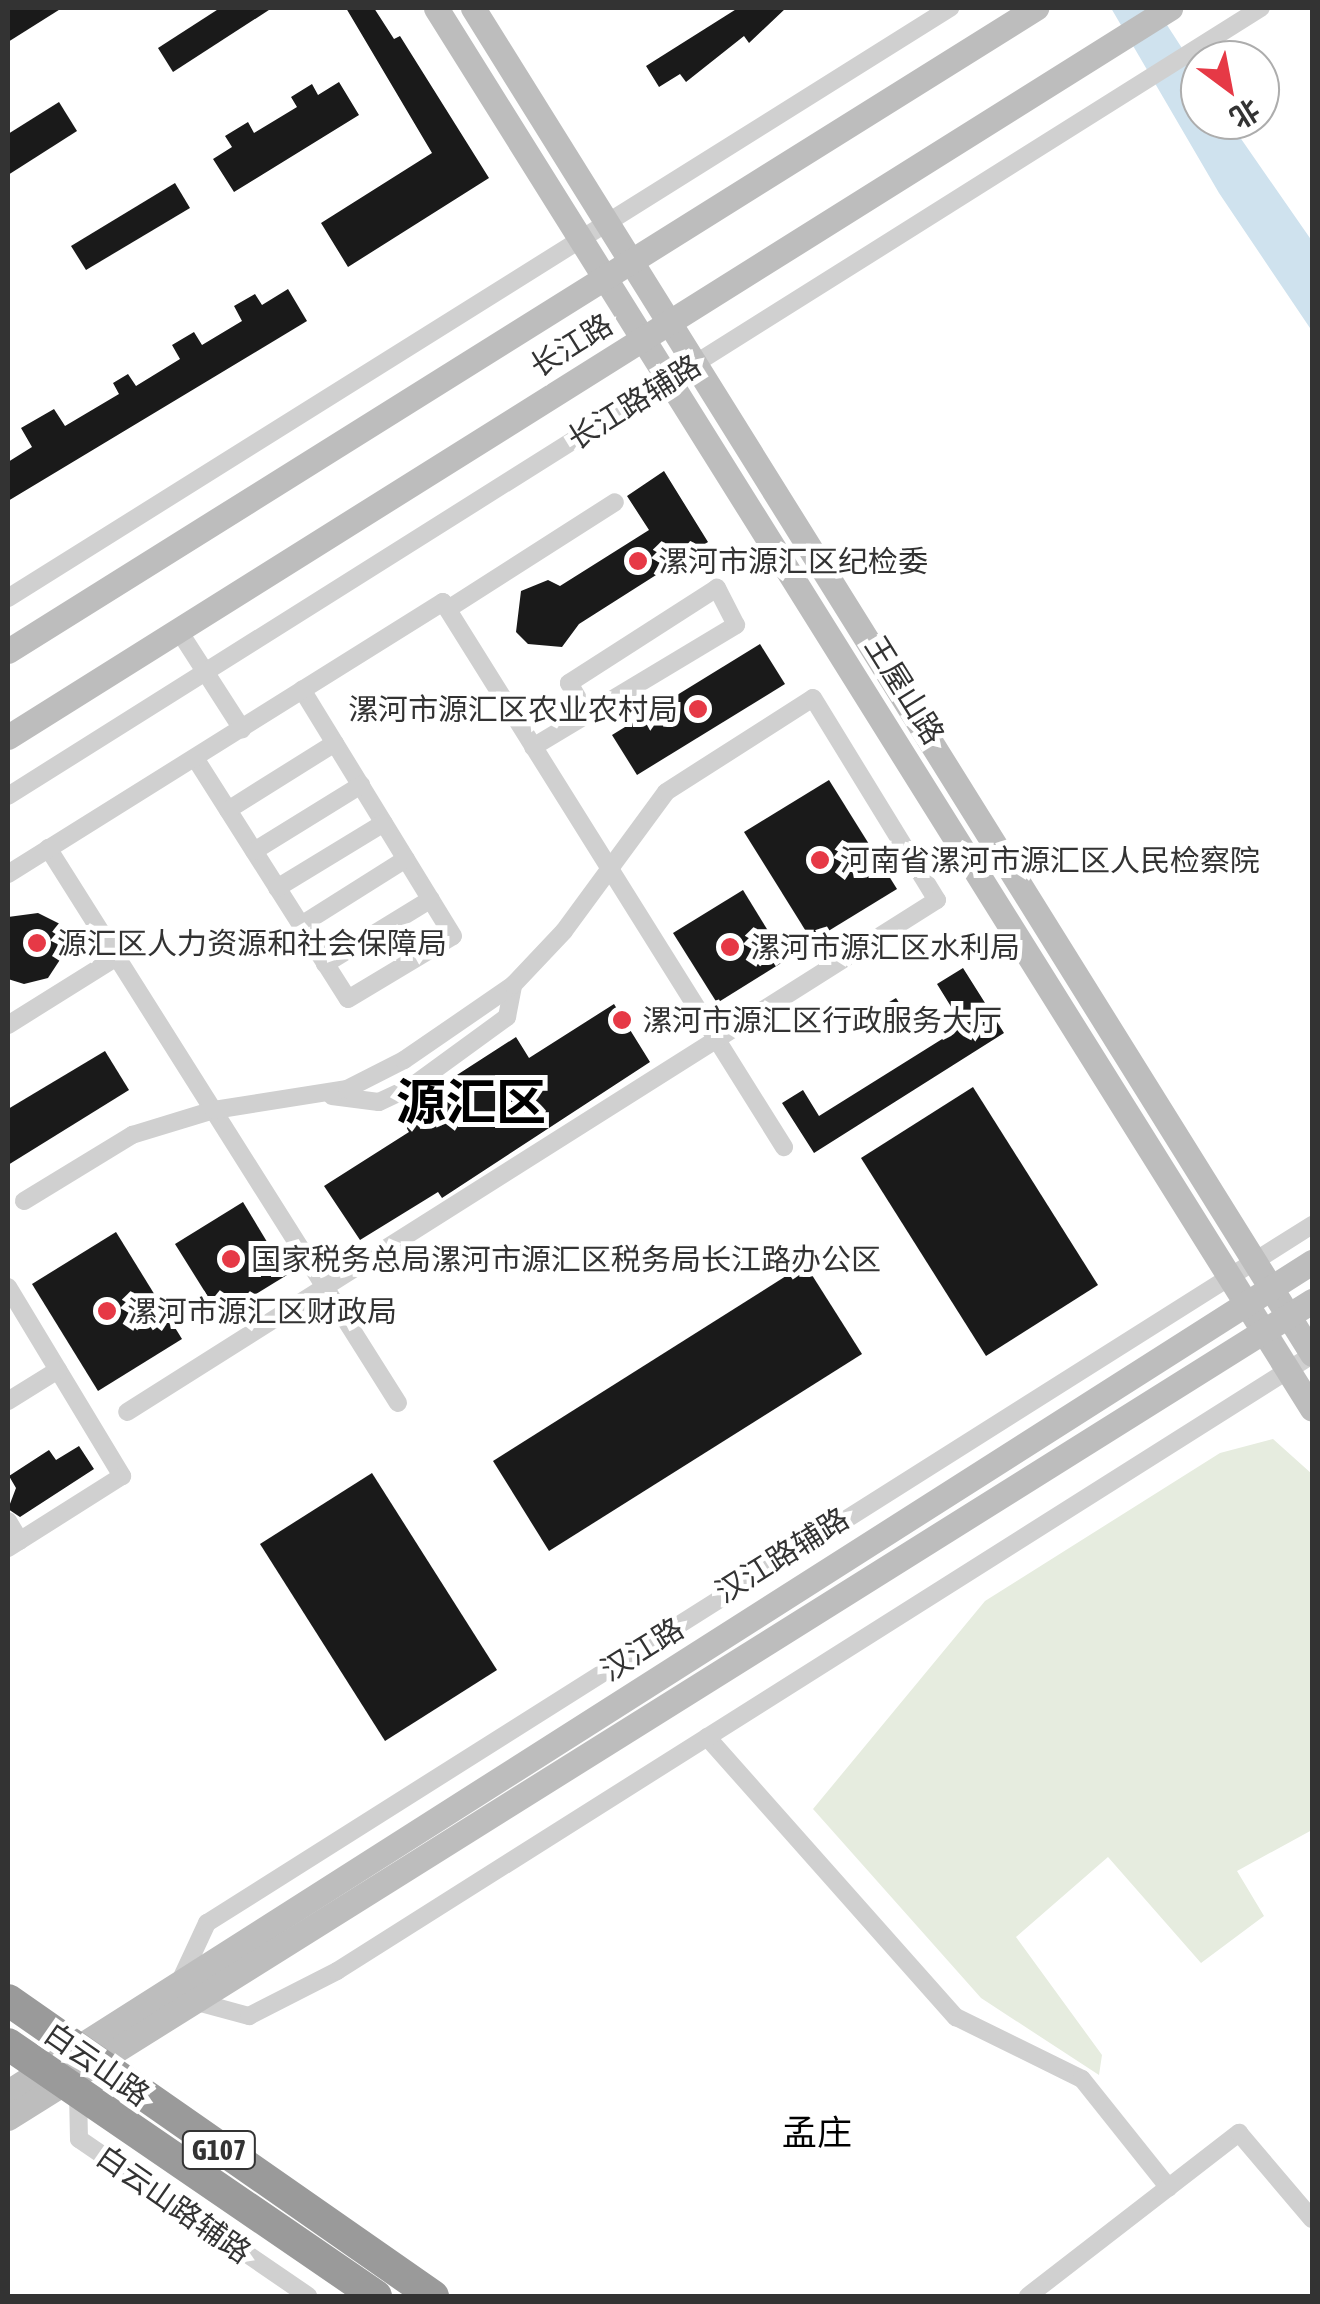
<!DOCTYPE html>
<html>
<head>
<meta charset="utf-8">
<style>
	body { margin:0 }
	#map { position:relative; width:1320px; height:2304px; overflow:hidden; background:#fff; font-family:"Asap Condensed","Noto Sans SC",sans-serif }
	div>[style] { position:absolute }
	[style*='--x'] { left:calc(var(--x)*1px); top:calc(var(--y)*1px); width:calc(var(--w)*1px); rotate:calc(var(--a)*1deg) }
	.green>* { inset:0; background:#e6ecdf }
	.water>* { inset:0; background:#cfe2ee }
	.building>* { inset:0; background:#1a1a1a }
	.street>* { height:18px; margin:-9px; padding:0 9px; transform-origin:9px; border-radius:9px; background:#d0d0d0 }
	.secondary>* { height:25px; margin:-12.5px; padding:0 12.5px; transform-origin:12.5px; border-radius:12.5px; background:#bdbdbd }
	.highway>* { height:32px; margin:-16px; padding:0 16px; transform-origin:16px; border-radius:16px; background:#9a9a9a }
	.dots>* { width:28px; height:28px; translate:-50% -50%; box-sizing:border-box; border:5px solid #fff; border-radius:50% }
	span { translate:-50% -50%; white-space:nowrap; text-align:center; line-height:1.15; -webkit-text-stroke:10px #fff; paint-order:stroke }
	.shield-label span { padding:2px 8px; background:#fff; border:2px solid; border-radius:8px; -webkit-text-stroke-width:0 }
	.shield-label { font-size:28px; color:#333; font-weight:700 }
	.street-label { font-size:30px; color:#333 }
	.poi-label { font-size:30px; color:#333 }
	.left { translate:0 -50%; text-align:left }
	.right { translate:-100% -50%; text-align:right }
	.quarter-label { font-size:35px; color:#000 }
	.town-label { font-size:50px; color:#000; font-weight:700 }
	.frame { position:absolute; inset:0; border:10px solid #333; pointer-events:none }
	.north { position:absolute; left:1180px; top:40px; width:100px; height:100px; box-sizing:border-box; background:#fff; border:2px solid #adadad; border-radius:50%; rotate:148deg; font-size:28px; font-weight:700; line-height:40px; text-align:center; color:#333 }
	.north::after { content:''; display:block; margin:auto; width:35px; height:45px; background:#e63946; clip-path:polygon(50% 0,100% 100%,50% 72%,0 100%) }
</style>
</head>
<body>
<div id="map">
	<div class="green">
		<div style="clip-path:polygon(1273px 1439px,1312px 1474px,1312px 1830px,1237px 1871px,1264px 1916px,1201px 1963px,1108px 1857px,1016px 1937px,1102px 2055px,1099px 2075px,981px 1998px,813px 1809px,985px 1601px,1220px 1453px)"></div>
	</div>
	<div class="water">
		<div style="clip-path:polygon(1111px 8px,1156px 8px,1200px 76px,1200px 120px,1228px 120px,1312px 241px,1312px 331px,1219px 193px)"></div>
	</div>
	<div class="building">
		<div style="clip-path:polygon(8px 8px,62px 8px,8px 42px)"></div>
		<div style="clip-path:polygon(220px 8px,272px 8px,173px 72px,158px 48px)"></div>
		<div style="clip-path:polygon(346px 8px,374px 8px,394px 39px,400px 36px,489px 178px,348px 267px,321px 223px,432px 153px)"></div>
		<div style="clip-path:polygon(738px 8px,786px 8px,749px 43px,744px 36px,686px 82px,680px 74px,659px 87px,646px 66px)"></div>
		<div style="clip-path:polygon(339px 82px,359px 115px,234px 192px,213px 159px,232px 147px,225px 136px,248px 122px,254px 133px,297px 107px,291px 97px,312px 84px,318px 95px)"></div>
		<div style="clip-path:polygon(59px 102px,77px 131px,8px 175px,8px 134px)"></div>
		<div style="clip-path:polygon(175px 183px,190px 208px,86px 270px,71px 246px)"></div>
		<div style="clip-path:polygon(288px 289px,307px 321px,8px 501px,8px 462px,32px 447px,21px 428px,54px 409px,65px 426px,119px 394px,113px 383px,128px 374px,136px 386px,180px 359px,172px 345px,194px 332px,202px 345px,242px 321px,234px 306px,255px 294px,262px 305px)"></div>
		<div style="clip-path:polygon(664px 471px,708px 542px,579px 624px,562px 647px,528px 644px,516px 632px,521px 591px,548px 580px,560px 586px,649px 530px,627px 496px)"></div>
		<div style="clip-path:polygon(760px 644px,785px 684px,637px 775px,612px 735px)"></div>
		<div style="clip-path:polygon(829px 780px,897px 889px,812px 941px,744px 832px)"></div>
		<div style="clip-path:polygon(743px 890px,786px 960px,717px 1003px,673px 933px)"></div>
		<div style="clip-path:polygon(38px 913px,60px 924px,67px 949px,48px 978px,24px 984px,8px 979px,8px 917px)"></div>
		<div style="clip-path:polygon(963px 968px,1004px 1033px,814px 1153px,782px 1103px,803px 1090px,819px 1116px,963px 1026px,937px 984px)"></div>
		<div style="clip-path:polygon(896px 998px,910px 1020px,880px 1038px,866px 1016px)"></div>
		<div style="clip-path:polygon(614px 1004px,650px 1062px,442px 1198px,438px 1192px,360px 1240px,324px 1186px,409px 1132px,398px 1113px,516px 1037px,529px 1058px)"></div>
		<div style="clip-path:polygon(105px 1051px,129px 1090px,8px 1165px,8px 1109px)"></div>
		<div style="clip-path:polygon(973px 1087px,1098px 1285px,986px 1356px,861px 1158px)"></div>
		<div style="clip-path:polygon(243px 1202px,287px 1275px,220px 1316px,175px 1244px)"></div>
		<div style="clip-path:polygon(116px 1232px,182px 1339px,98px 1391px,32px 1284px)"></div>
		<div style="clip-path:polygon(805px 1264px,862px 1354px,549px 1551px,493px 1461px)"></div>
		<div style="clip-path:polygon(79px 1446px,94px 1469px,20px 1517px,8px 1509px,16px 1488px,9px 1476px,49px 1450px,56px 1460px)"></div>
		<div style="clip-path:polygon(372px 1473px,497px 1670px,385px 1741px,260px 1544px)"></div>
	</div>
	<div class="street">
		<div style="--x:8;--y:598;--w:1112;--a:-32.06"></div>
		<div style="--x:448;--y:609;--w:198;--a:-32.6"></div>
		<div style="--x:179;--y:631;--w:117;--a:57.3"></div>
		<div style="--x:533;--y:747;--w:237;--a:-31"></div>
		<div style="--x:736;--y:625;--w:42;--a:-117.2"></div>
		<div style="--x:717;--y:588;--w:176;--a:147.3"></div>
		<div style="--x:569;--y:683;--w:36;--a:60"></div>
		<div style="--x:195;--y:758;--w:285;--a:57.6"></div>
		<div style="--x:348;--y:999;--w:122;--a:-31"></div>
		<div style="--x:453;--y:936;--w:289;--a:-121.5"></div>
		<div style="--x:8;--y:796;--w:1480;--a:-32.17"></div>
		<div style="--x:228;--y:810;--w:126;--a:-32.1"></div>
		<div style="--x:48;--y:848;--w:656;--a:57.76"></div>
		<div style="--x:254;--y:851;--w:126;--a:-31.7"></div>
		<div style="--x:8;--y:874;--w:513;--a:-32.02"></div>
		<div style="--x:443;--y:602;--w:643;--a:57.97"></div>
		<div style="--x:277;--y:888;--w:125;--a:-31.3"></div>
		<div style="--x:301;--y:925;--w:124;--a:-32.2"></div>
		<div style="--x:325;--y:964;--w:124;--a:-31.5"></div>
		<div style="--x:8;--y:1025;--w:128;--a:-32"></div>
		<div style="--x:332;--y:1096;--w:47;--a:7.3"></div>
		<div style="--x:379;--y:1102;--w:35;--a:-25"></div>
		<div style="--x:411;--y:1087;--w:119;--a:-36.1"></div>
		<div style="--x:507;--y:1017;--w:33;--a:-79"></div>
		<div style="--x:24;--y:1201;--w:127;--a:-31.4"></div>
		<div style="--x:132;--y:1135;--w:86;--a:-17"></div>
		<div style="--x:214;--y:1110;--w:135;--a:-9"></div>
		<div style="--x:347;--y:1089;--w:64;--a:-27"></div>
		<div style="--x:404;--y:1060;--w:132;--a:-34.5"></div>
		<div style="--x:513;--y:985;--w:74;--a:-46.6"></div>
		<div style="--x:564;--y:931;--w:172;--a:-53.7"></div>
		<div style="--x:666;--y:792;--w:174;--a:-32.6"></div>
		<div style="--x:813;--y:698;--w:237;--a:58.5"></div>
		<div style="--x:937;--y:900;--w:958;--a:147.7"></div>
		<div style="--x:8;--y:1287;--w:221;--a:58.9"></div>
		<div style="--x:122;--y:1476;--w:135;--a:147.7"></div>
		<div style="--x:8;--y:1401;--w:59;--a:-31.8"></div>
		<div style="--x:8;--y:1521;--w:23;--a:59"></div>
		<div style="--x:707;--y:1737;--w:375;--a:48.4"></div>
		<div style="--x:956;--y:2017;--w:140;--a:26.2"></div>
		<div style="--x:1082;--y:2079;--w:139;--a:51.4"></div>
		<div style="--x:181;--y:1979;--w:62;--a:-65.1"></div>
		<div style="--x:207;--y:1923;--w:1307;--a:-32.28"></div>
		<div style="--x:201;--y:2003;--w:50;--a:15.2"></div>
		<div style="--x:249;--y:2016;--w:99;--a:-27.1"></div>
		<div style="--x:337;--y:1971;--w:1153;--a:-32.28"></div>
		<div style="--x:78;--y:2092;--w:47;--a:88.8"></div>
		<div style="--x:79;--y:2139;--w:278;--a:34.4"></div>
		<div style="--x:1028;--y:2296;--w:267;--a:-37.7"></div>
		<div style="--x:1239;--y:2133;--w:113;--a:49.7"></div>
	</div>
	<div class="secondary">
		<div style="--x:436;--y:8;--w:1652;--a:57.98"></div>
		<div style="--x:473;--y:8;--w:1586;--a:58.06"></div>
		<div style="--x:8;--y:651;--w:1213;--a:-32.03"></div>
		<div style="--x:8;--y:737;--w:1372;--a:-32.1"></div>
		<div style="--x:8;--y:2092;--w:1546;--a:-32.48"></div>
		<div style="--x:8;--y:2118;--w:1539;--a:-32.07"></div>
	</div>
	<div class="highway">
		<div style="--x:8;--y:2000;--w:518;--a:34.86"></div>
		<div style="--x:8;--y:2044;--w:446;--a:34.4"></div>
	</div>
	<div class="dots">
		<div style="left:638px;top:561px;background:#e63946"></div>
		<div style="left:698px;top:709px;background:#e63946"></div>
		<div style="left:820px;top:860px;background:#e63946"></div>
		<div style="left:37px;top:943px;background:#e63946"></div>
		<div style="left:730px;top:947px;background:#e63946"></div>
		<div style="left:622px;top:1020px;background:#e63946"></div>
		<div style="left:231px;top:1259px;background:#e63946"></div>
		<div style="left:107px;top:1311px;background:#e63946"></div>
	</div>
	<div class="shield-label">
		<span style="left:219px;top:2150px">G107</span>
	</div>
	<div class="street-label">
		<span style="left:571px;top:345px;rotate:-32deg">长江路</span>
		<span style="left:634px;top:402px;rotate:-32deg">长江路辅路</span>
		<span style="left:905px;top:690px;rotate:58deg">王屋山路</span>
		<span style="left:782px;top:1555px;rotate:-32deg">汉江路辅路</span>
		<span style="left:642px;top:1649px;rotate:-32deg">汉江路</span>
		<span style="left:97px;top:2064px;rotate:35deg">白云山路</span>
		<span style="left:174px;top:2204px;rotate:35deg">白云山路辅路</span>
	</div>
	<div class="poi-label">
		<span class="left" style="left:658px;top:561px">漯河市源汇区纪检委</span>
		<span class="right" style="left:678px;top:709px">漯河市源汇区农业农村局</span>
		<span class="left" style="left:840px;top:860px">河南省漯河市源汇区人民检察院</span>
		<span class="left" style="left:57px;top:943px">源汇区人力资源和社会保障局</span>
		<span class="left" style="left:750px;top:947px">漯河市源汇区水利局</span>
		<span class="left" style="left:642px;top:1020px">漯河市源汇区行政服务大厅</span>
		<span class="left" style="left:251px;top:1259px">国家税务总局漯河市源汇区税务局长江路办公区</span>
		<span class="left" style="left:127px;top:1311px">漯河市源汇区财政局</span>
	</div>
	<div class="quarter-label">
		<span style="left:817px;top:2132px">孟庄</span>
	</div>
	<div class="town-label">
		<span style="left:471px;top:1103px">源汇区</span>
	</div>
	<div class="frame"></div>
	<div class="north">北</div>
</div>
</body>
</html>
